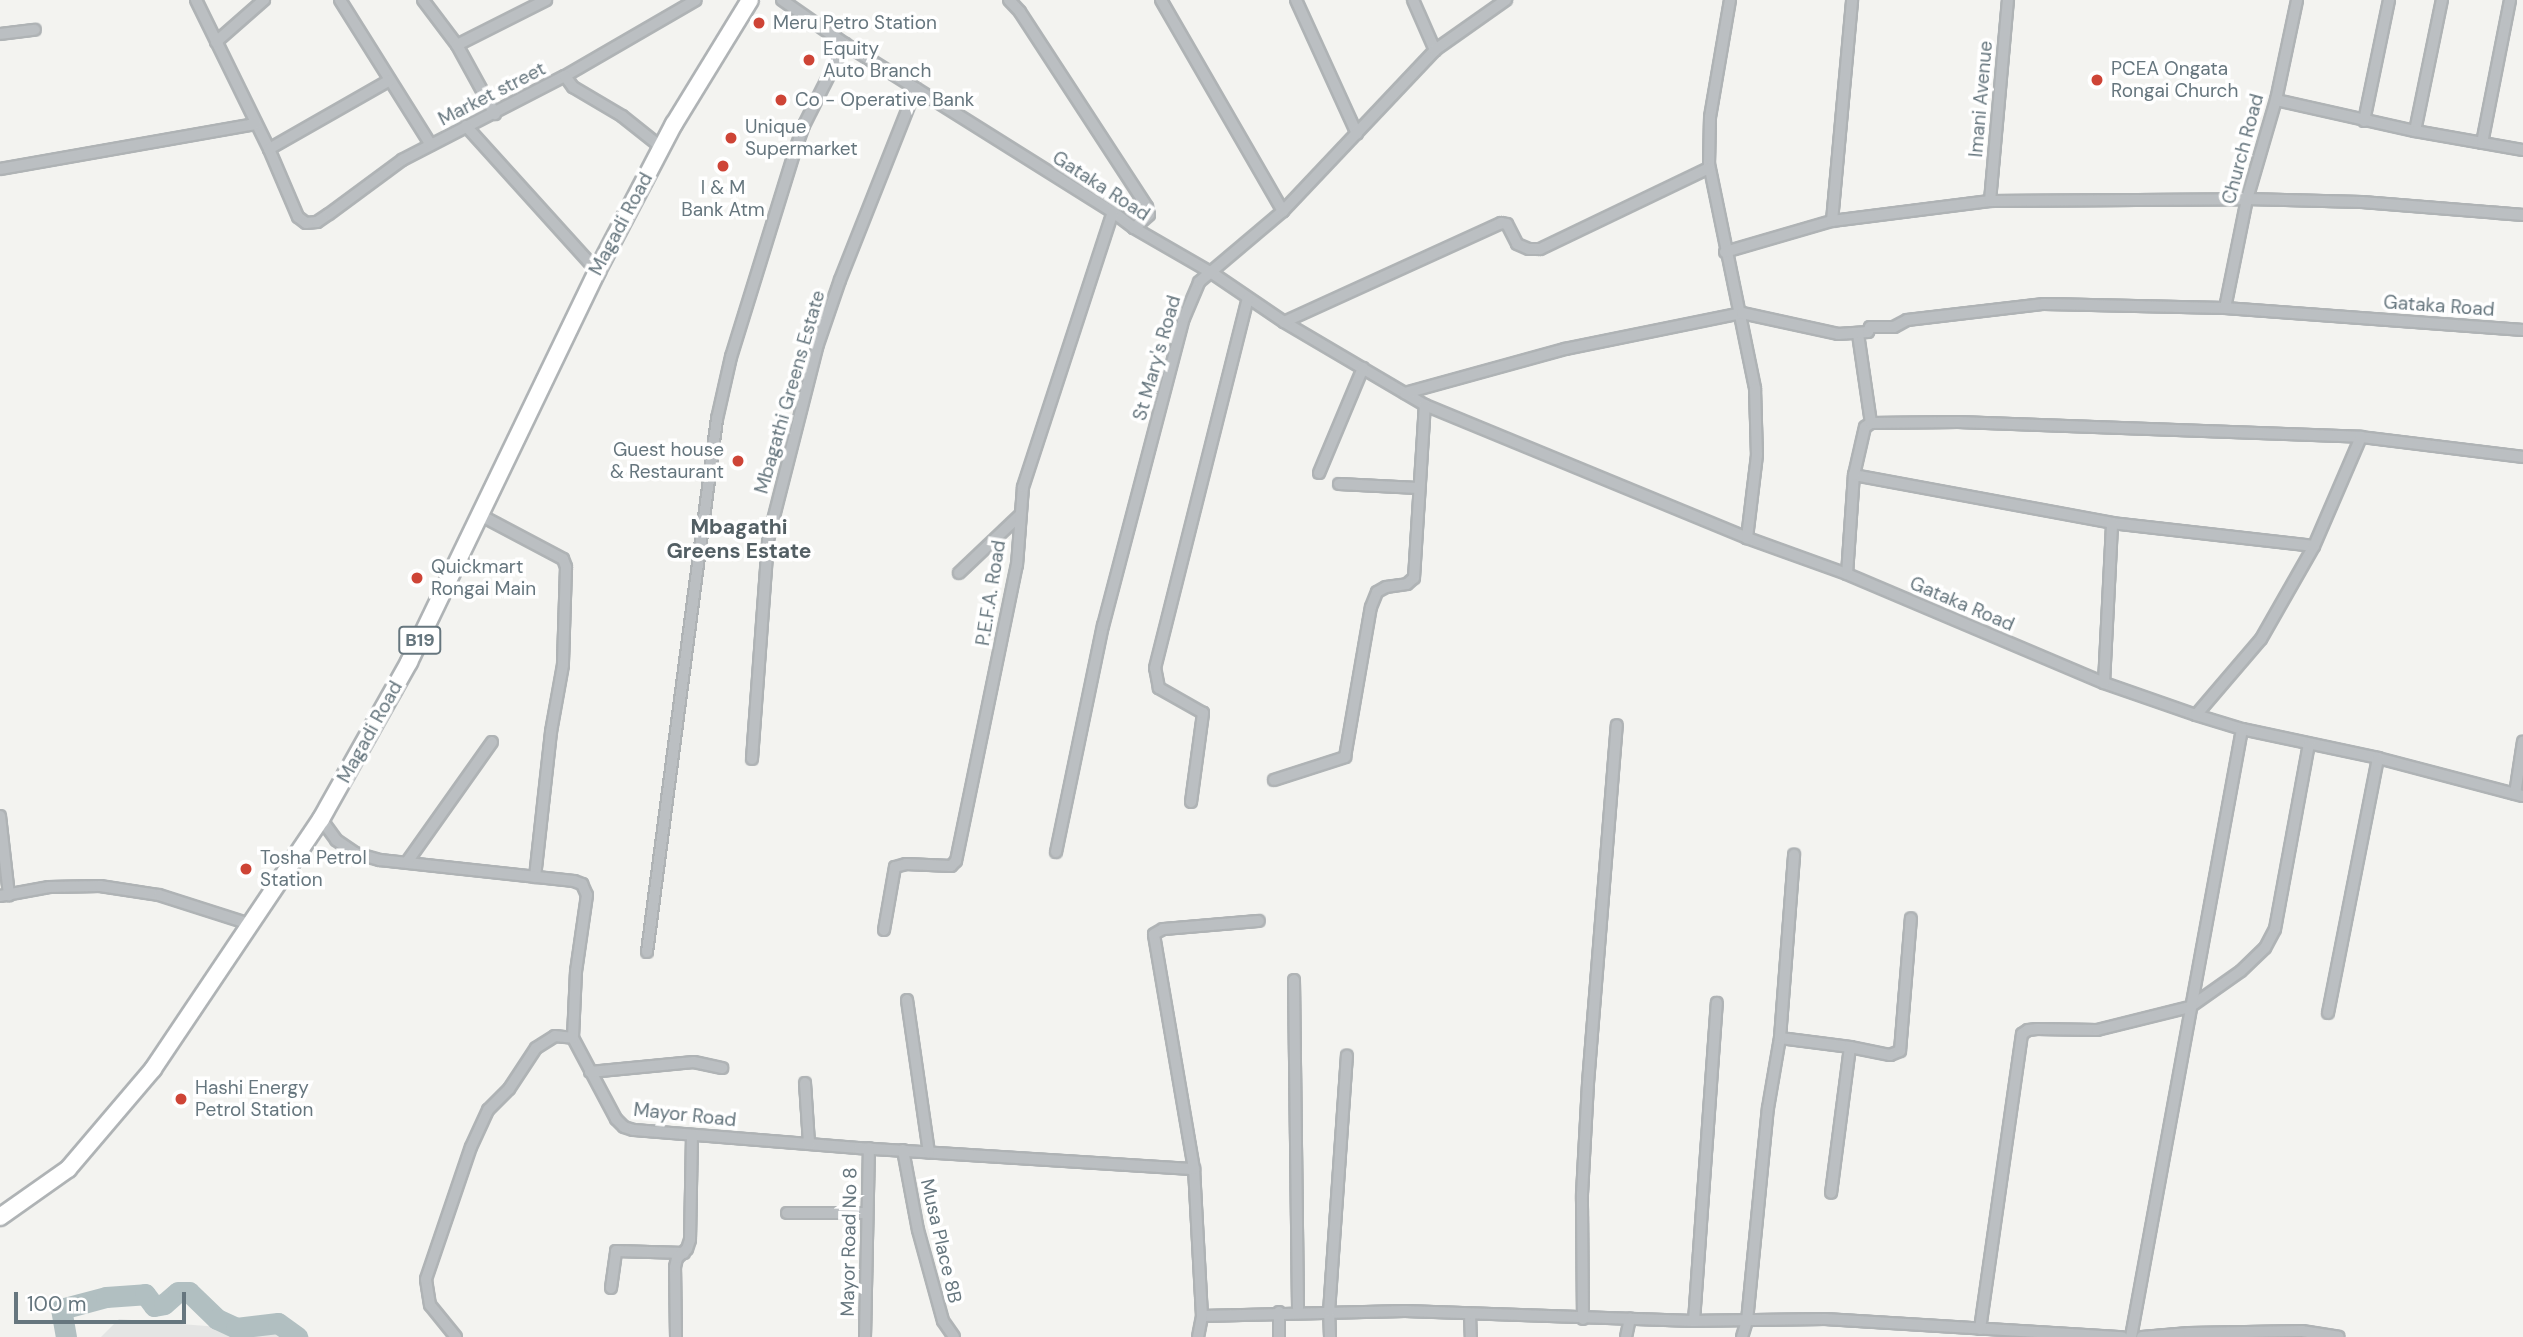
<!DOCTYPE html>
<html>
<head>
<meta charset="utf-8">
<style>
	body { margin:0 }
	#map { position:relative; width:2523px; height:1337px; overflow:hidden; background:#f3f3f0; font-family:"DM Sans",sans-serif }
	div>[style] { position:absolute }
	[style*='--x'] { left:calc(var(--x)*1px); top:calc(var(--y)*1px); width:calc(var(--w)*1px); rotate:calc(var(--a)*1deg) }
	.built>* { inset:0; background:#e4e5e4 }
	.river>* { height:21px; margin:-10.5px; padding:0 10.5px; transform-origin:10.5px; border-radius:10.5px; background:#b1bfc1 }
	.roads { filter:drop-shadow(2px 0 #afb3b5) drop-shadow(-2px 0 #afb3b5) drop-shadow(0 2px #afb3b5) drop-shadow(0 -2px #afb3b5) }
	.minor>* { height:10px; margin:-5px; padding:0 5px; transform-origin:5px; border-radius:5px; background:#bbbfc2 }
	.highway>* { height:16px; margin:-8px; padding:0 8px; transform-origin:8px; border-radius:8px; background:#fff }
	.dots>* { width:19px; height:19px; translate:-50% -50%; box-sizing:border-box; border:4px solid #fff; border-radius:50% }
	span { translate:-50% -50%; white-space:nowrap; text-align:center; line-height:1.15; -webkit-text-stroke:7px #fff; paint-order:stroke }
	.shield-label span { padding:2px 5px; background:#fff; border:2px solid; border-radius:5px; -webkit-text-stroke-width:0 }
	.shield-label { font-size:18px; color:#66767e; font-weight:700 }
	.poi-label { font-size:19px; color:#66767e }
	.left { translate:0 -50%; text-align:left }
	.right { translate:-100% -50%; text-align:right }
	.street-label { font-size:19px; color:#66767e }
	.neighbourhood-label { font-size:21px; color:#535f64; font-weight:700 }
	.scale { position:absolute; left:14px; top:1292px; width:172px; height:32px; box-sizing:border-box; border:4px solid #66767e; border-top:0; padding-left:9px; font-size:21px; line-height:24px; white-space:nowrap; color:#66767e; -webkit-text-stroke:5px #fff; paint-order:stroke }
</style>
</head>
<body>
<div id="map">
	<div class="built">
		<div style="clip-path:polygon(119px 1319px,293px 1333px,295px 1337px,101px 1337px)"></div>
	</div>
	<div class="river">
		<div style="--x:66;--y:1337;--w:28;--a:-100"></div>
		<div style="--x:61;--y:1309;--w:47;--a:-14.9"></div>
		<div style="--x:106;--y:1297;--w:39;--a:-4"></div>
		<div style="--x:145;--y:1294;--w:15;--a:53"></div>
		<div style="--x:154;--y:1306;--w:10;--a:-11"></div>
		<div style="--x:164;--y:1304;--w:18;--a:-41"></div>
		<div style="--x:178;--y:1292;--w:11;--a:0"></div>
		<div style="--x:189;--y:1292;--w:39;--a:44"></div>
		<div style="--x:217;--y:1319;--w:21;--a:25"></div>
		<div style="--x:236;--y:1328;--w:42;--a:-6.8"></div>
		<div style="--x:278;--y:1323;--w:24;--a:36"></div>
	</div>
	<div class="roads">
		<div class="minor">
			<div style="--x:196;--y:0;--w:166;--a:63.9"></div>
			<div style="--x:269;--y:149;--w:74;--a:66.9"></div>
			<div style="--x:298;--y:217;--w:10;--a:37"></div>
			<div style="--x:306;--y:223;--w:11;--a:-5"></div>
			<div style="--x:317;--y:222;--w:14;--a:-34"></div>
			<div style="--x:329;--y:214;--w:91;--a:-36.5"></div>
			<div style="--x:402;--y:160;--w:183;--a:-27.3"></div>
			<div style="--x:565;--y:76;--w:151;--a:-30.1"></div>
			<div style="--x:340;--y:0;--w:171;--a:57.9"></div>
			<div style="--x:423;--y:0;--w:56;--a:52.9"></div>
			<div style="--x:457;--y:45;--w:79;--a:61.2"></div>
			<div style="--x:782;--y:0;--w:77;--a:34.9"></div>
			<div style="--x:845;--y:44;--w:316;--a:32.1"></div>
			<div style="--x:1113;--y:212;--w:26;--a:37"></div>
			<div style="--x:1134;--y:228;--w:90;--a:30"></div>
			<div style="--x:1212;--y:273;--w:87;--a:34.2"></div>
			<div style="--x:1284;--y:322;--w:164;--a:30.5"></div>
			<div style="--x:1425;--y:405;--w:348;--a:22.4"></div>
			<div style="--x:1747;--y:538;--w:106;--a:19.8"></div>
			<div style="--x:1847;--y:574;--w:279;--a:23"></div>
			<div style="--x:2104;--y:683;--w:97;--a:19.2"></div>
			<div style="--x:2196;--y:715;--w:48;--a:16.9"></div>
			<div style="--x:2242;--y:729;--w:139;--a:12"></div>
			<div style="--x:2378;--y:758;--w:150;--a:14.7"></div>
			<div style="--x:1009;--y:0;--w:16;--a:47"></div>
			<div style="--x:1020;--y:12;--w:233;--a:56.9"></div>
			<div style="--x:1147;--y:207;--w:8;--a:76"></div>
			<div style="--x:1149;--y:215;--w:20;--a:139"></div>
			<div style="--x:1161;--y:0;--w:244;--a:60"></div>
			<div style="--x:1296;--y:0;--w:147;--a:65.5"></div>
			<div style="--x:1413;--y:0;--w:55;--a:66.3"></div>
			<div style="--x:1730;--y:0;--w:119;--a:99.7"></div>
			<div style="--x:1710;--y:117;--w:47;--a:91.2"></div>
			<div style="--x:1709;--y:164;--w:230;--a:78.4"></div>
			<div style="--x:1755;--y:389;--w:66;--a:88.3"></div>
			<div style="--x:1757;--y:455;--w:84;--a:96.9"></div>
			<div style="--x:0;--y:34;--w:35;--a:-7"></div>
			<div style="--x:216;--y:42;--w:64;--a:-41.2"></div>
			<div style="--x:457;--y:45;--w:100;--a:-26.8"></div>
			<div style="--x:565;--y:76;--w:14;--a:54"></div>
			<div style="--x:573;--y:87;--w:57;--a:30.6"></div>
			<div style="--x:622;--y:116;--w:50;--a:38.5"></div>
			<div style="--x:2276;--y:100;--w:142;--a:12.6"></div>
			<div style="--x:2415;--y:131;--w:134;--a:-78.4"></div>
			<div style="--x:2364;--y:121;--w:124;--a:-78.3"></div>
			<div style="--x:466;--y:126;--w:195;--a:47.9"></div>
			<div style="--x:2415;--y:131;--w:110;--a:10"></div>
			<div style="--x:2482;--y:143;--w:146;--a:-78.9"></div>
			<div style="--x:269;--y:149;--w:139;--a:-29.7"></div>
			<div style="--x:0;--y:169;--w:260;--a:-10"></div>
			<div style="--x:1990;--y:201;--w:202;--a:-84.9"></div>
			<div style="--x:1832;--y:221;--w:222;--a:-84.8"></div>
			<div style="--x:1725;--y:252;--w:111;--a:-16.2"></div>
			<div style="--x:1832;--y:221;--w:159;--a:-7.2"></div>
			<div style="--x:1990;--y:201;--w:257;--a:-0.4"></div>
			<div style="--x:2247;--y:199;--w:115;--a:1.5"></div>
			<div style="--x:2362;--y:202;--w:162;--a:4.6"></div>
			<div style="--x:2225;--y:308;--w:111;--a:-78.6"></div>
			<div style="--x:2247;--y:199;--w:103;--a:-73.7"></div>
			<div style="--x:2276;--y:100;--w:102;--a:-78.1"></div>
			<div style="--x:1284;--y:322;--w:239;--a:-24.5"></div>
			<div style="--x:1501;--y:223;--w:6;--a:9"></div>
			<div style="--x:1507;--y:224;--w:22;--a:63"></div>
			<div style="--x:1517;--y:244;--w:13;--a:23"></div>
			<div style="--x:1529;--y:249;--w:11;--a:0"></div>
			<div style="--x:1540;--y:249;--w:187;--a:-25.6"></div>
			<div style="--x:1858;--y:334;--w:90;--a:81.7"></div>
			<div style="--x:1405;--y:393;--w:166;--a:-15.4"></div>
			<div style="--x:1565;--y:349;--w:181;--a:-11.5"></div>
			<div style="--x:1742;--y:313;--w:98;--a:12.3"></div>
			<div style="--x:1838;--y:334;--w:30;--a:-4"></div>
			<div style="--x:1868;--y:332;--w:5;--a:-68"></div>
			<div style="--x:1870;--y:327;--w:24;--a:0"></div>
			<div style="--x:1894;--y:327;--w:15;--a:-28"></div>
			<div style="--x:1907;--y:320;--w:138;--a:-6.7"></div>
			<div style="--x:2044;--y:304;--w:181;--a:1.3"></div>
			<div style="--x:2225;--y:308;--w:299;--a:4.2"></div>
			<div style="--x:1319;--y:473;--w:114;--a:-67.3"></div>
			<div style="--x:1854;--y:475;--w:262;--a:10.5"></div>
			<div style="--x:2112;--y:523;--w:203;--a:6.5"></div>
			<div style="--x:1339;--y:484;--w:79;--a:2.9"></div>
			<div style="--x:480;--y:515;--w:94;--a:27.9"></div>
			<div style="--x:563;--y:559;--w:9;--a:69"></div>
			<div style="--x:566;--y:567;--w:98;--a:91.8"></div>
			<div style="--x:563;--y:665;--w:68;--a:100.2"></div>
			<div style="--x:551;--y:732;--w:146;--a:96.3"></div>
			<div style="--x:959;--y:573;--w:83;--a:-43.5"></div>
			<div style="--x:1847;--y:574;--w:99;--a:-86"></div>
			<div style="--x:1854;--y:475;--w:49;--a:-77.1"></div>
			<div style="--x:1865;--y:427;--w:7;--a:-34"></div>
			<div style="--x:1871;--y:423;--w:87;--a:-0.7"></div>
			<div style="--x:1958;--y:422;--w:403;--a:2.1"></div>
			<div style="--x:2361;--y:437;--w:163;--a:7"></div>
			<div style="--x:2104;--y:683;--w:160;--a:-87.1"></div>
			<div style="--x:2196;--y:715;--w:100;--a:-49.5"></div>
			<div style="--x:2261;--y:639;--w:107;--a:-60.3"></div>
			<div style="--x:2314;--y:546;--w:119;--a:-66.7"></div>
			<div style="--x:752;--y:759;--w:220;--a:-85.8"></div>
			<div style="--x:768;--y:540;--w:202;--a:-75.7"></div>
			<div style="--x:818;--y:344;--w:68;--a:-71"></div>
			<div style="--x:840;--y:280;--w:206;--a:-68.4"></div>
			<div style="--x:1274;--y:780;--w:75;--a:-17.9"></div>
			<div style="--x:1345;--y:757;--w:152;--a:-80.2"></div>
			<div style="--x:1371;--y:607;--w:16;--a:-68"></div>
			<div style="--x:1377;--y:592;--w:10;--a:-29"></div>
			<div style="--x:1386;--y:587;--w:21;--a:-8"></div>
			<div style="--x:1407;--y:584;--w:9;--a:-41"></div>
			<div style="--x:1414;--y:578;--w:173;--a:-86.4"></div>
			<div style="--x:2515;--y:794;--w:53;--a:-81.3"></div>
			<div style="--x:1191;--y:802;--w:90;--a:-82.3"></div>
			<div style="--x:1203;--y:713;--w:51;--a:-150.4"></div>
			<div style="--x:1159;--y:688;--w:20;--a:-101"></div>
			<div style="--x:1155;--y:668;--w:381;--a:-75.9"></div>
			<div style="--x:0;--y:816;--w:80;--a:83.5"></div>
			<div style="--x:321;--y:819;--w:26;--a:54"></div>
			<div style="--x:336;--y:840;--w:23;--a:34"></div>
			<div style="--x:355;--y:853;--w:26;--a:16"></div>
			<div style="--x:380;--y:860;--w:195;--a:6.2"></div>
			<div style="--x:574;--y:881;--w:9;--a:21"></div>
			<div style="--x:582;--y:884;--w:12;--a:66"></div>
			<div style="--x:587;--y:895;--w:77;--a:98.2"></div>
			<div style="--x:576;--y:971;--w:67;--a:92.6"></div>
			<div style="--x:573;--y:1038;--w:92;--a:62"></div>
			<div style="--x:616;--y:1119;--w:11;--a:45"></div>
			<div style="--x:624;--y:1127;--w:9;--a:18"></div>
			<div style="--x:633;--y:1130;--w:227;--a:4.6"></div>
			<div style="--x:859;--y:1148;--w:336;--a:3.6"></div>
			<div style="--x:1056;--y:852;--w:231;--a:-78.3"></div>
			<div style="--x:1103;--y:626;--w:318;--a:-75.3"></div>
			<div style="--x:1184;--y:318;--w:39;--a:-67"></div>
			<div style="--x:1199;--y:282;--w:110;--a:-40.2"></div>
			<div style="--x:1283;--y:211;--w:221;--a:-46.6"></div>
			<div style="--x:1435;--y:50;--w:87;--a:-35.2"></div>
			<div style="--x:407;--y:862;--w:147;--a:-54.7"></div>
			<div style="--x:0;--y:896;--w:50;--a:-10.4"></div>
			<div style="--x:49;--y:887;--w:51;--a:-1.1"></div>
			<div style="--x:100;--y:886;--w:60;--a:8.7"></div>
			<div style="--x:159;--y:895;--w:96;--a:17.7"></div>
			<div style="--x:884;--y:930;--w:64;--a:-80.1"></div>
			<div style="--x:895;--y:867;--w:11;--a:-15"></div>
			<div style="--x:906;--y:864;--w:45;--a:2.5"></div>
			<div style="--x:951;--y:866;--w:7;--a:-45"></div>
			<div style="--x:956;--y:861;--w:302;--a:-78.4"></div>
			<div style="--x:1017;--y:565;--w:78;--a:-85.6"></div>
			<div style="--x:1023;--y:487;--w:289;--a:-71.9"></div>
			<div style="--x:647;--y:952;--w:538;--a:-82.52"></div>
			<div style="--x:717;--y:419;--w:64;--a:-77.3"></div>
			<div style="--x:731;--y:357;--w:217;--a:-72.8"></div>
			<div style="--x:795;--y:150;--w:27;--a:-70"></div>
			<div style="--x:804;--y:125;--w:91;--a:-63.2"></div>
			<div style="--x:1294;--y:980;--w:333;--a:89.3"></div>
			<div style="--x:907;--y:1000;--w:154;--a:81.8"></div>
			<div style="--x:2328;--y:1013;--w:260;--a:-78.9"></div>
			<div style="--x:1780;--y:1038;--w:71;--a:7.3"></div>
			<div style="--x:1850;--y:1047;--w:147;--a:97.4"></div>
			<div style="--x:1850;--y:1047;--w:41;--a:11.3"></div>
			<div style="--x:1890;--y:1055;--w:11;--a:-22"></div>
			<div style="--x:1900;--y:1051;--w:133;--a:-85.3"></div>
			<div style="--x:590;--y:1072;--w:104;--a:-5.5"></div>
			<div style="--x:694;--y:1062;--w:29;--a:12"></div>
			<div style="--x:805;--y:1083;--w:61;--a:86.2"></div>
			<div style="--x:903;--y:1150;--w:81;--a:79.4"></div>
			<div style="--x:918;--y:1230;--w:94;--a:74.6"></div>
			<div style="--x:943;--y:1321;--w:19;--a:55"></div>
			<div style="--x:787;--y:1213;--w:79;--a:0"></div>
			<div style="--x:611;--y:1288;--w:37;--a:-82"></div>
			<div style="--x:616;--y:1251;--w:68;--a:1.7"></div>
			<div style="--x:1279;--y:1312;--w:25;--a:90"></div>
			<div style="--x:1470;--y:1314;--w:23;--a:88"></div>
			<div style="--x:1202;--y:1316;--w:203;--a:-1.4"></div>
			<div style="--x:1405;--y:1311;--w:289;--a:2"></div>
			<div style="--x:1694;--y:1321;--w:131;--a:-0.9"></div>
			<div style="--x:1825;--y:1319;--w:298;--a:3.5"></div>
			<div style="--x:1583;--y:1319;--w:125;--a:-90.5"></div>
			<div style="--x:1582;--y:1194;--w:111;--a:-86.9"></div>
			<div style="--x:1588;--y:1083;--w:359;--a:-85.4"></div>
			<div style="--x:1694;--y:1321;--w:319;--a:-85.9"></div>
			<div style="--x:1980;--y:1329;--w:298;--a:-81.9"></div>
			<div style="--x:2022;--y:1034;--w:7;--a:-34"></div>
			<div style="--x:2028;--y:1030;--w:9;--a:-6"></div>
			<div style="--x:2037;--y:1029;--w:60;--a:1"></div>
			<div style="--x:2097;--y:1030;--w:96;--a:-13.9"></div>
			<div style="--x:2190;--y:1007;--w:62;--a:-35.2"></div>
			<div style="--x:2241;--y:971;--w:33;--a:-44"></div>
			<div style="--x:2265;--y:948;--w:21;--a:-62"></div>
			<div style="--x:2275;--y:929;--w:188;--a:-79.6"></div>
			<div style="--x:456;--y:1337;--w:41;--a:-129.1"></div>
			<div style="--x:430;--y:1305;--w:26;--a:-99"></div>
			<div style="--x:426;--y:1279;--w:139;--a:-71.2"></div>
			<div style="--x:471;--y:1147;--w:41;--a:-65.3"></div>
			<div style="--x:488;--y:1110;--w:30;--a:-45"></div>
			<div style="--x:509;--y:1089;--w:49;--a:-56.6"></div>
			<div style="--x:536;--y:1048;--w:22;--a:-32"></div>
			<div style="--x:555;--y:1036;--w:18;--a:6"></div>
			<div style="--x:676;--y:1337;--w:70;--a:-90.8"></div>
			<div style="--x:675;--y:1267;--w:9;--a:-77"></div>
			<div style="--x:677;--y:1258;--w:13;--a:-42"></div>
			<div style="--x:687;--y:1249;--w:9;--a:-72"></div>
			<div style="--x:690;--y:1240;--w:105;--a:-88.9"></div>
			<div style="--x:865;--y:1337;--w:189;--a:-88.8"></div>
			<div style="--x:1198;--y:1337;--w:21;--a:-79"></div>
			<div style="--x:1202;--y:1316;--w:147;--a:-93.1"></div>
			<div style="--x:1194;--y:1169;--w:238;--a:-99.7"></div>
			<div style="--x:1154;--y:934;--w:10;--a:-29"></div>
			<div style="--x:1163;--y:929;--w:96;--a:-4.8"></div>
			<div style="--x:1330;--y:1337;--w:25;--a:-92"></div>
			<div style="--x:1329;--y:1312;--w:257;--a:-86"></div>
			<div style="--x:1626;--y:1337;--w:19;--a:-78"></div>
			<div style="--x:1742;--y:1337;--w:17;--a:-73"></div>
			<div style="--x:1747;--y:1321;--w:214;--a:-84.4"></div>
			<div style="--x:1768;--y:1108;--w:71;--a:-80.3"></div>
			<div style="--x:1780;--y:1038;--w:184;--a:-85.6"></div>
			<div style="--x:2131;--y:1337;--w:618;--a:-79.65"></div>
			<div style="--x:2142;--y:1337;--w:47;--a:-4.9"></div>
			<div style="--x:2189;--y:1333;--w:113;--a:-1"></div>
			<div style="--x:2302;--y:1331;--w:37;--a:9"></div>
		</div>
		<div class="highway">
			<div style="--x:0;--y:1217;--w:83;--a:-35.2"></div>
			<div style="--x:68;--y:1169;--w:131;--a:-49.6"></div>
			<div style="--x:153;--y:1069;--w:301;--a:-56.1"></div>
			<div style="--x:321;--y:819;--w:180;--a:-60.7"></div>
			<div style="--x:409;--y:662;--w:434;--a:-64.3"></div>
			<div style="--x:597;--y:271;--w:166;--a:-62.4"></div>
			<div style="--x:674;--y:124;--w:145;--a:-58.5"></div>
		</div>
	</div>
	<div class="dots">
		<div style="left:759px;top:23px;background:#ce4436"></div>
		<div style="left:809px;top:60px;background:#ce4436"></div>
		<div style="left:2097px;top:80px;background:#ce4436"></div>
		<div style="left:781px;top:100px;background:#ce4436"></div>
		<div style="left:731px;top:138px;background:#ce4436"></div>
		<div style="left:723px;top:166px;background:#ce4436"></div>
		<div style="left:738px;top:461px;background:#ce4436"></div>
		<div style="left:417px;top:578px;background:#ce4436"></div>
		<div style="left:246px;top:869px;background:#ce4436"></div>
		<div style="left:181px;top:1099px;background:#ce4436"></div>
	</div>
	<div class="shield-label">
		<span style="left:420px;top:640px">B19</span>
	</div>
	<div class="poi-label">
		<span class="left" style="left:773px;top:23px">Meru Petro Station</span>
		<span class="left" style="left:823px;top:60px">Equity<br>Auto Branch</span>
		<span class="left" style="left:2111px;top:80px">PCEA Ongata<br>Rongai Church</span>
		<span class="left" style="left:795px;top:100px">Co - Operative Bank</span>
		<span class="left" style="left:745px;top:138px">Unique<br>Supermarket</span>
		<span style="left:723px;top:199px">I &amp; M<br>Bank Atm</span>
		<span class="right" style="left:724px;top:461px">Guest house<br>&amp; Restaurant</span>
		<span class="left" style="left:431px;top:578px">Quickmart<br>Rongai Main</span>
		<span class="left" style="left:260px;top:869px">Tosha Petrol<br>Station</span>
		<span class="left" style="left:195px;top:1099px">Hashi Energy<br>Petrol Station</span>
	</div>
	<div class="street-label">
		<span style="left:492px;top:94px;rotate:-27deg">Market street</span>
		<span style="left:1981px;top:99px;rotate:-85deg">Imani Avenue</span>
		<span style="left:2243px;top:149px;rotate:-75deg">Church Road</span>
		<span style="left:1101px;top:186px;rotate:33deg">Gataka Road</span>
		<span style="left:621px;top:224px;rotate:-62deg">Magadi Road</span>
		<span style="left:2439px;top:306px;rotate:4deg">Gataka Road</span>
		<span style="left:1157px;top:358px;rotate:-74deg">St Mary's Road</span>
		<span style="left:790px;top:392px;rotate:-74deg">Mbagathi Greens Estate</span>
		<span style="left:991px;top:593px;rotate:-81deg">P.E.F.A. Road</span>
		<span style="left:1962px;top:604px;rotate:23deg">Gataka Road</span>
		<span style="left:370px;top:732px;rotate:-61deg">Magadi Road</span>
		<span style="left:685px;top:1115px;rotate:6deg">Mayor Road</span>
		<span style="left:941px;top:1241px;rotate:77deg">Musa Place 8B</span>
		<span style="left:849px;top:1242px;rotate:-89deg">Mayor Road No 8</span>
	</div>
	<div class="neighbourhood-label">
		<span style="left:739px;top:539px">Mbagathi<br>Greens Estate</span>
	</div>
	<div class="scale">100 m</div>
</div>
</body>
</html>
